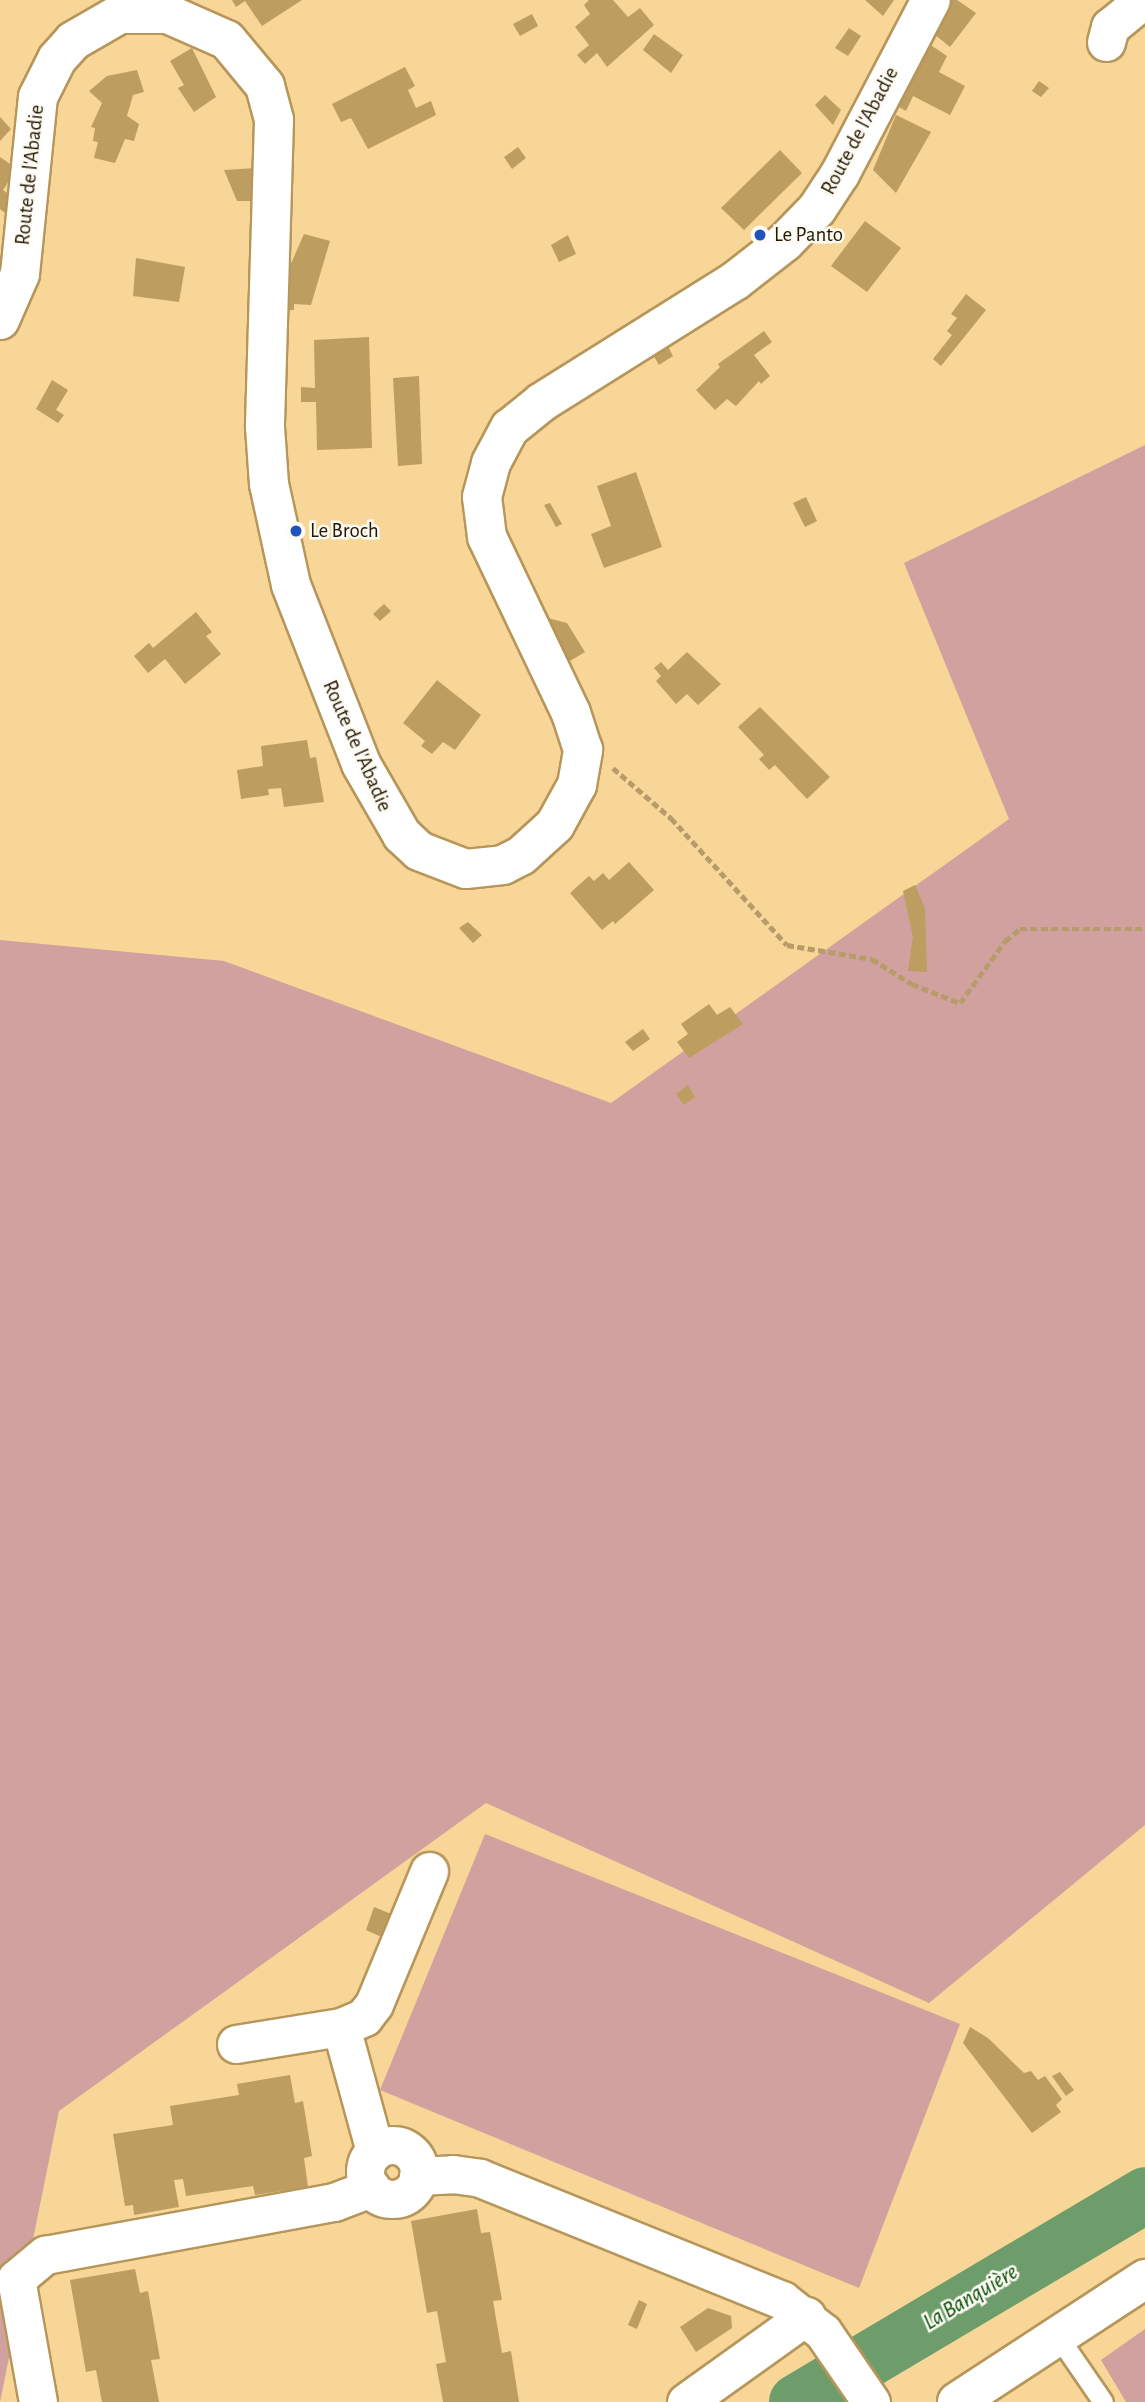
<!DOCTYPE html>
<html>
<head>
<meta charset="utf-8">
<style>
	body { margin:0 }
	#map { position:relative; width:1145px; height:2402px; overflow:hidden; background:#f7d697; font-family:"Alegreya Sans",sans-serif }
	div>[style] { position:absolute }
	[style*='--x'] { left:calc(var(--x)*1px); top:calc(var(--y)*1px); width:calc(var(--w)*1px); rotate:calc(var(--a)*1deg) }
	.green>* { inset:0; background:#d0a19e }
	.river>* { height:56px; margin:-28px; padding:0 28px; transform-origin:28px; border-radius:28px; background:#6d9d6a }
	.building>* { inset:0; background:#bd9d60 }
	.path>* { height:4.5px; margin-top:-2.25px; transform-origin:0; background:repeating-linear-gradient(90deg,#b79c69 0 7px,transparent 0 10.5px) }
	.roads { filter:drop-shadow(2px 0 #b6965a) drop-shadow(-2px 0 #b6965a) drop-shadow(0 2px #b6965a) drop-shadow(0 -2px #b6965a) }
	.service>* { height:19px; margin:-9.5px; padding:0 9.5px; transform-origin:9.5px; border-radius:9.5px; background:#fff }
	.minor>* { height:37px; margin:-18.5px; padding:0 18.5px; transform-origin:18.5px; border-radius:18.5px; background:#fff }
	.minor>.ring { margin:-18.5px; padding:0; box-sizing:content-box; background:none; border:37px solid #fff; border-radius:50% }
	.tertiary>* { height:38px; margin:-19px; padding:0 19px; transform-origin:19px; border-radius:19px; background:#fff }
	.dots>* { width:19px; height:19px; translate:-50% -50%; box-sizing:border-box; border:4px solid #fefbf5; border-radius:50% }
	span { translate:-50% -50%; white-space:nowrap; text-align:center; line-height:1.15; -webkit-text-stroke:5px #fefbf5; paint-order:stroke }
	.street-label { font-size:21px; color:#241801 }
	.poi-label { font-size:21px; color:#241801 }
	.left { translate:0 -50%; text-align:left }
	.water-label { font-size:23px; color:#074f08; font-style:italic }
</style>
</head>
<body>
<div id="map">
	<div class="green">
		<div style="clip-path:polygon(1145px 445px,1145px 1825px,929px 2003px,486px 1803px,59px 2111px,0 2402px,0 940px,224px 961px,611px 1103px,1009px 819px,904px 563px)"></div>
		<div style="clip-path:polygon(485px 1834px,960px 2024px,859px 2288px,380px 2090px)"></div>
		<div style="clip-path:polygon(1145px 2329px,1145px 2402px,1126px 2402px,1101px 2360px)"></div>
	</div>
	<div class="river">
		<div style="--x:797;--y:2402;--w:405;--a:-30.7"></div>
	</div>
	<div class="building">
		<div style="clip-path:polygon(232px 0,302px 0,262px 26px,245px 1px,236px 7px)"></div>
		<div style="clip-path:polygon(589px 0,613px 0,628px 17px,640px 8px,654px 25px,607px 67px,597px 53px,585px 64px,577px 55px,589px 45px,575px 27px,590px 14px,584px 5px)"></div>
		<div style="clip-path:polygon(865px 0,894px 0,883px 16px)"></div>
		<div style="clip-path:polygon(949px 0,957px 0,976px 13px,950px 47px,934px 34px,941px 23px,934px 18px)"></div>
		<div style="clip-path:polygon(532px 14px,538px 26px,520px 36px,513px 24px)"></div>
		<div style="clip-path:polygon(849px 28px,861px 36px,848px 56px,835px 48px)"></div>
		<div style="clip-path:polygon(654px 34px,683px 55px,671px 73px,643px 50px)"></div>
		<div style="clip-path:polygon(923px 40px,947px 56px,939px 72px,965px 86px,950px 115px,913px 96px,906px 111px,892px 103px)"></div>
		<div style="clip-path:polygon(192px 48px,216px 97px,194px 112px,178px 88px,184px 85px,170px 61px)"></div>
		<div style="clip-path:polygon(405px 67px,415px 86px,408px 90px,416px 108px,431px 101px,436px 115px,368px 149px,351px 118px,341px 122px,332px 104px)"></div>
		<div style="clip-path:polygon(137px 70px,144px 92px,133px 95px,127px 116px,139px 124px,134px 141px,125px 139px,115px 163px,94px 158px,98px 142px,93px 141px,95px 128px,91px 127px,102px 103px,89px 91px,107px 76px)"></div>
		<div style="clip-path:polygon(1039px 81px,1049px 88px,1041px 97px,1032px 91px)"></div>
		<div style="clip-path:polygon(825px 95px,841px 110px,833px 125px,815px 105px)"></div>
		<div style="clip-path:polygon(896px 115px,931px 132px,896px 193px,873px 170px)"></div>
		<div style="clip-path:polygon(0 117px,11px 129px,0 141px)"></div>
		<div style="clip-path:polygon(518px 147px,526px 158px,512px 169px,504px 157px)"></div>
		<div style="clip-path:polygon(780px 150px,802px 173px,744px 230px,721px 208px)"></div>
		<div style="clip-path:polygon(0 157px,10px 164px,9px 181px,3px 190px,18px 201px,9px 216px,0 209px)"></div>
		<div style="clip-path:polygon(256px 168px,257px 201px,237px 201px,224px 170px)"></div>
		<div style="clip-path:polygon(865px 221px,901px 248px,867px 292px,831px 266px)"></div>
		<div style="clip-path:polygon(304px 234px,330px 241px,311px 305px,294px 304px,294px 310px,288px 310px,289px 268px)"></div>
		<div style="clip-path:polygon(568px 235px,576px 254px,559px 262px,551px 245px)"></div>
		<div style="clip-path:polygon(136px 258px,185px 267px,179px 302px,133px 296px)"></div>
		<div style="clip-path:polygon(966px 294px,986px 310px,941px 366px,933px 359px,952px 335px,947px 331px,957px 318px,951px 314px)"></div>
		<div style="clip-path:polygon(764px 331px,772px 342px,754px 355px,770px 376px,761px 384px,759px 381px,736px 406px,727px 399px,715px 410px,696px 390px,720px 367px,718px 364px)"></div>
		<div style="clip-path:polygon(369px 337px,372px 448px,317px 450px,316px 402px,301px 402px,301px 387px,315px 388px,314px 340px)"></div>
		<div style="clip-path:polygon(667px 345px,673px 356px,659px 365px,652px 353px)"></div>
		<div style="clip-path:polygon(419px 376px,422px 464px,398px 466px,393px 378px)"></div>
		<div style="clip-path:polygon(52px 380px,68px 390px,56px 410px,64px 415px,58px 423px,36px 409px)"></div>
		<div style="clip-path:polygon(636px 472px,662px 547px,604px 568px,591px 534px,611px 526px,597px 486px)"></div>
		<div style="clip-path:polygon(806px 497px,817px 521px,805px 527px,793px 503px)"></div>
		<div style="clip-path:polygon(550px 503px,562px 524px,556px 527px,544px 505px)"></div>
		<div style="clip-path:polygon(384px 604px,391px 611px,380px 621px,373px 614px)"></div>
		<div style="clip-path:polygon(196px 612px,212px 632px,206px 636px,221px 654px,185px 684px,165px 659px,148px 673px,134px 656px,149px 643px,153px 648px)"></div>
		<div style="clip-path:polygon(544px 617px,567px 623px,585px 652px,565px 664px)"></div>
		<div style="clip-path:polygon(687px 652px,721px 684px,698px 705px,687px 694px,676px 704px,656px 681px,661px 676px,654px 668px,661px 662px,668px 670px)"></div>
		<div style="clip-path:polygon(437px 680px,481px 715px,455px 750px,443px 742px,432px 754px,421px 746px,425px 741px,403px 723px)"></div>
		<div style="clip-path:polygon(760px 707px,830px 777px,807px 799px,775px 765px,769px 770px,759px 759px,764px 755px,738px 727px)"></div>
		<div style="clip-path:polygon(307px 740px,310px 758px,316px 757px,324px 802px,284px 807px,281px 788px,268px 789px,269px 795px,241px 799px,237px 770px,263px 766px,261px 746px)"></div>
		<div style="clip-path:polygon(629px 862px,654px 890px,615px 924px,613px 921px,602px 930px,570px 893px,589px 876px,594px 881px,603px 873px,609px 880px)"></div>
		<div style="clip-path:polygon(915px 885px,925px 908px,927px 972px,908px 971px,913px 937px,903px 891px)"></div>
		<div style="clip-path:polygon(468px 922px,482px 935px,473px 943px,459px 928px)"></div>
		<div style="clip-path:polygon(709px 1004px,717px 1015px,730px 1007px,743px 1024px,689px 1058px,677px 1042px,688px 1034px,681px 1024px)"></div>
		<div style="clip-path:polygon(643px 1029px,650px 1039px,633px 1051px,625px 1042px)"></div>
		<div style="clip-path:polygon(688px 1085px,695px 1097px,684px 1105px,676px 1094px)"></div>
		<div style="clip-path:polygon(374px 1907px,396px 1916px,386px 1939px,366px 1930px)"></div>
		<div style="clip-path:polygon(970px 2027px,988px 2038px,1024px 2073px,1031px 2071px,1038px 2080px,1045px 2076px,1062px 2099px,1056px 2105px,1061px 2112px,1032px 2133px,963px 2043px)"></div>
		<div style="clip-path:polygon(1060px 2072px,1074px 2090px,1066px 2096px,1052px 2076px)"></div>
		<div style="clip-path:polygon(290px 2075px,295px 2103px,303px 2101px,312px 2156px,304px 2158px,308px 2187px,255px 2195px,253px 2186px,186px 2196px,183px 2179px,174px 2180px,179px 2207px,134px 2215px,133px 2205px,125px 2206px,113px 2134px,173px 2125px,170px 2106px,239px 2095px,237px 2084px)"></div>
		<div style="clip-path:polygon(477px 2209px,481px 2233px,490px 2232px,502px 2300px,493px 2301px,502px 2353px,511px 2351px,519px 2402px,443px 2402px,436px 2364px,446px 2362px,437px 2311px,427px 2313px,411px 2221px)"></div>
		<div style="clip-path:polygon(135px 2269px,140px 2293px,148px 2291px,160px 2359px,151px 2360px,159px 2402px,102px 2402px,96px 2370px,86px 2372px,70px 2280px)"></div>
		<div style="clip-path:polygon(639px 2300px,647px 2304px,637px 2329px,628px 2325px)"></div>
		<div style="clip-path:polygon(708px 2308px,731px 2316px,732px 2328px,696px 2352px,680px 2327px)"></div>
	</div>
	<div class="path">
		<div style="--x:613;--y:768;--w:77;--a:40.8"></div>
		<div style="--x:671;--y:818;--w:172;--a:47.6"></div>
		<div style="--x:787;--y:945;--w:86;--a:9.4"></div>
		<div style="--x:872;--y:959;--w:47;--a:32"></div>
		<div style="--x:912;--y:984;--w:52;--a:21.6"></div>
		<div style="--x:960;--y:1003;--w:77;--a:-54"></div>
		<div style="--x:1005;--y:941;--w:19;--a:-39"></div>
		<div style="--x:1020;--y:929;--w:125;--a:0"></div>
	</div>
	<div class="roads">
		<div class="service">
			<div style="--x:1057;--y:2335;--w:81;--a:55.5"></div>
		</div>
		<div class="minor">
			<div style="--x:1106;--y:42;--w:16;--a:-75"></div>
			<div style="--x:1110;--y:27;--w:43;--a:-39.3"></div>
			<div style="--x:341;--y:2027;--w:129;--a:74.7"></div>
			<div style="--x:236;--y:2044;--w:106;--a:-9.2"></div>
			<div style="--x:341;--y:2027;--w:25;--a:-23"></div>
			<div style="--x:364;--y:2017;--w:16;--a:-52"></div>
			<div style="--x:374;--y:2004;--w:144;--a:-67.5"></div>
			<div class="ring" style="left:365px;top:2145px;width:17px;height:17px"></div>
			<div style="--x:418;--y:2176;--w:35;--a:-3"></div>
			<div style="--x:453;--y:2174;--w:27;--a:8"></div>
			<div style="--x:480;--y:2178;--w:326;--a:22"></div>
			<div style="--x:782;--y:2300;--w:52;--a:38"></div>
			<div style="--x:823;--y:2332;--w:85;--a:55.6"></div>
			<div style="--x:38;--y:2402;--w:125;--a:-100.1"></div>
			<div style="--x:16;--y:2279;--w:38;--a:-40"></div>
			<div style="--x:45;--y:2255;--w:294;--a:-10.4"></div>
			<div style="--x:334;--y:2202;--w:40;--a:-21"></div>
			<div style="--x:686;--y:2402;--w:148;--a:-35.6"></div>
		</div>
		<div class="tertiary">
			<div style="--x:0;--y:320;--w:50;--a:-66.5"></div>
			<div style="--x:20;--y:274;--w:178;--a:-84.2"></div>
			<div style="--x:38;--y:97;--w:42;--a:-63.4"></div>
			<div style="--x:57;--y:59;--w:24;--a:-48"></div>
			<div style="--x:73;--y:41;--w:54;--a:-29.9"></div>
			<div style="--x:120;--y:14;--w:48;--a:0"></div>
			<div style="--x:168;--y:14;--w:64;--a:23.8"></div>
			<div style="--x:227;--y:40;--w:60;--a:50.4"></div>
			<div style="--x:265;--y:86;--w:35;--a:75"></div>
			<div style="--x:274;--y:120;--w:307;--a:91.7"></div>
			<div style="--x:265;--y:427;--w:57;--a:86"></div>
			<div style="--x:269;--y:484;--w:103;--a:77.7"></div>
			<div style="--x:291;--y:585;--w:192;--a:68.6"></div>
			<div style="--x:361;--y:764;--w:82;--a:60"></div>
			<div style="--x:402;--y:835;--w:23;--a:43"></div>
			<div style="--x:419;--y:851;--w:50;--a:21"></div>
			<div style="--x:466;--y:869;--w:37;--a:-6"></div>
			<div style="--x:503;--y:865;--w:20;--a:-27"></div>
			<div style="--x:521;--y:856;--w:46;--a:-42.4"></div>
			<div style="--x:555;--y:825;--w:46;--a:-61.2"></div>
			<div style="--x:577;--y:785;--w:36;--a:-80"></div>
			<div style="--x:583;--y:750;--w:39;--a:-108"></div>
			<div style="--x:571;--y:713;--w:195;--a:-115.5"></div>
			<div style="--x:487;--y:537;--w:40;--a:-97.1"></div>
			<div style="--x:482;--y:497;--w:35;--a:-75"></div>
			<div style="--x:491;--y:463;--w:40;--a:-62"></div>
			<div style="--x:510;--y:428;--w:41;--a:-39.1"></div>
			<div style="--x:542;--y:402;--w:228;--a:-32.1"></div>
			<div style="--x:735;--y:281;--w:63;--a:-38"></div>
			<div style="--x:785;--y:242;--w:46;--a:-45.9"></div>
			<div style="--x:817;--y:209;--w:42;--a:-56.7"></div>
			<div style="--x:840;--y:174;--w:196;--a:-62.4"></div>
			<div style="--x:957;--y:2402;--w:225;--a:-33.2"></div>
		</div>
	</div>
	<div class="dots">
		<div style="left:760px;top:235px;background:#1f52bf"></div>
		<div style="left:296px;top:531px;background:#1f52bf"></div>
	</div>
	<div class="street-label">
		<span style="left:860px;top:131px;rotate:-62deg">Route de l'Abadie</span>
		<span style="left:30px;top:175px;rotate:-84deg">Route de l'Abadie</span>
		<span style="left:357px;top:746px;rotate:66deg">Route de l'Abadie</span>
	</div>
	<div class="poi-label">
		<span class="left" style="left:774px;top:235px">Le Panto</span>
		<span class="left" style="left:310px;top:531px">Le Broch</span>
	</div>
	<div class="water-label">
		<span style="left:971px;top:2298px;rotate:-31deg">La Banquière</span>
	</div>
</div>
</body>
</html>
